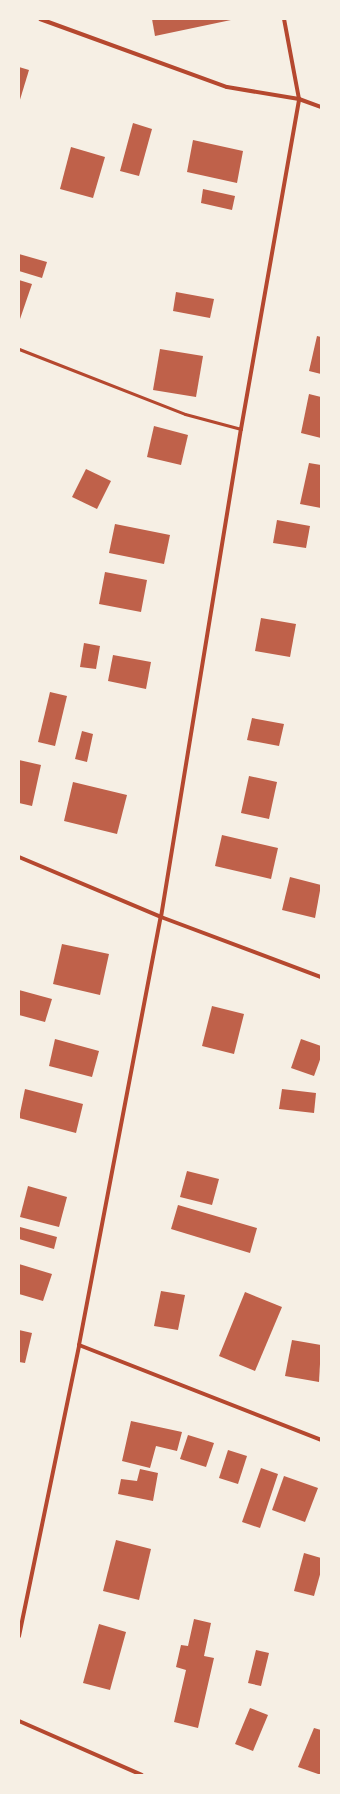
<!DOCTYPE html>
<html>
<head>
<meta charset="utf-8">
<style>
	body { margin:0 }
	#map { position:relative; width:340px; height:1794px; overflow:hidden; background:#f6efe4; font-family:Lato,sans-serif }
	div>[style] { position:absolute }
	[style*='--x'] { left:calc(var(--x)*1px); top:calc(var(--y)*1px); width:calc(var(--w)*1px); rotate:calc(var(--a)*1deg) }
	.building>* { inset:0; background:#bf614a }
	.service>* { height:3px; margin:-1.5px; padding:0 1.5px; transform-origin:1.5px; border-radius:1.5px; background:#b5482f }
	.minor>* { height:4px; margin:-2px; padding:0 2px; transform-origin:2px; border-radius:2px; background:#b5482f }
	span { translate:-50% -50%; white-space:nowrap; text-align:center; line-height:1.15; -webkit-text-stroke:3px #f6efe4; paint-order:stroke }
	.frame { position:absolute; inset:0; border:20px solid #f6efe4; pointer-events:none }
</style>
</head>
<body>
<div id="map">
	<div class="building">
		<div style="clip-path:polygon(152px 19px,231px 19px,231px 20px,155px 36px)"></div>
		<div style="clip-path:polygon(19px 67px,29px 70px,19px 103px)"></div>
		<div style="clip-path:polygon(133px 123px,152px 129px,139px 176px,120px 171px)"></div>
		<div style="clip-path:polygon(193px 140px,243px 151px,237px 183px,187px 172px)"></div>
		<div style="clip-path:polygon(71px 147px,105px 157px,93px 198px,60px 189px)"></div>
		<div style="clip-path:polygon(203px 189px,235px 196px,232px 210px,201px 203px)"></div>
		<div style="clip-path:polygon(19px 254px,47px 262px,42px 278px,19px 271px)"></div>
		<div style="clip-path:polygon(19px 280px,32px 284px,19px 322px)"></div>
		<div style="clip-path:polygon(176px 292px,214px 299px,210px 318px,173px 311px)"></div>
		<div style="clip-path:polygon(317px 336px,321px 337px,321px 374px,309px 371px)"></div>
		<div style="clip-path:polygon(160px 349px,203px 356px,196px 397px,153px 390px)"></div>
		<div style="clip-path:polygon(309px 394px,321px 397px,321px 438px,301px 433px)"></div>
		<div style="clip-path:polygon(154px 426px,188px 435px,181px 465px,147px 457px)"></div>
		<div style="clip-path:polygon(309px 463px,321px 465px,321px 508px,300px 504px)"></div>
		<div style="clip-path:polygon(86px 469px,111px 481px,97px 509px,72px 497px)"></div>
		<div style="clip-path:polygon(277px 520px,310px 526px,306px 548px,273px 543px)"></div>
		<div style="clip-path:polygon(115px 524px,170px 535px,164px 564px,109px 553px)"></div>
		<div style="clip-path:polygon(105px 572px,147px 580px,141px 612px,99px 604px)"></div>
		<div style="clip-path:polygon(261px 618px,296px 624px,290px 657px,255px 651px)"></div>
		<div style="clip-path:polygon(84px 643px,100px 646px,96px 669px,80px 667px)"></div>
		<div style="clip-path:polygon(113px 655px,151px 662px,146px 689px,108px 681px)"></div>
		<div style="clip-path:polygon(50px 692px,67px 696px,55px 746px,38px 742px)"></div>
		<div style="clip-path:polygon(252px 718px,284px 724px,279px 746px,247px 740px)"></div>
		<div style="clip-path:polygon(82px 731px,93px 734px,87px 762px,75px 759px)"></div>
		<div style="clip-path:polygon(19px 760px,41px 765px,32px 806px,19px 803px)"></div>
		<div style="clip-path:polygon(249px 776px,277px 782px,269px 819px,241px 813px)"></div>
		<div style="clip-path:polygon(73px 782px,127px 795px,117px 834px,64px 821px)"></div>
		<div style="clip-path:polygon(222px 835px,278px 848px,271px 879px,215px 866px)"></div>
		<div style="clip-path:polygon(290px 877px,321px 885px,315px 918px,282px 910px)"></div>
		<div style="clip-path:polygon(62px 944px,109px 954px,100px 995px,53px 984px)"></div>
		<div style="clip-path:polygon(19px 990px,52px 999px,45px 1022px,19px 1015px)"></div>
		<div style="clip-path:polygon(212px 1006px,244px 1014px,234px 1054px,202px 1046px)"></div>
		<div style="clip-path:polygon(55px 1039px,99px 1051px,92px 1077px,49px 1066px)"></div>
		<div style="clip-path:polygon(301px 1039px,321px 1046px,321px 1057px,314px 1076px,291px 1068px)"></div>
		<div style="clip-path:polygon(25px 1089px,83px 1104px,76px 1133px,19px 1118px)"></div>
		<div style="clip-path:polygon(282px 1089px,316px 1093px,314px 1113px,279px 1109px)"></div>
		<div style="clip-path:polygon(187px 1171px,219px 1179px,212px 1205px,180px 1197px)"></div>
		<div style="clip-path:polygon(28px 1186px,67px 1197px,59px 1227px,20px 1217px)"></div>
		<div style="clip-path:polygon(178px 1205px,257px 1228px,250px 1253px,171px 1229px)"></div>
		<div style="clip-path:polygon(20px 1227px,57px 1237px,54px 1249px,19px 1239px)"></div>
		<div style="clip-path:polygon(19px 1264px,52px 1274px,43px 1301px,19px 1294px)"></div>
		<div style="clip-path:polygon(161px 1291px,185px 1295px,178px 1330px,154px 1326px)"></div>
		<div style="clip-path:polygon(245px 1292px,282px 1307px,255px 1371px,219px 1356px)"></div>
		<div style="clip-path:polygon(19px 1330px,32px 1333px,25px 1363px,19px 1362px)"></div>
		<div style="clip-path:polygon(292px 1340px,321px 1345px,319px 1382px,285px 1376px)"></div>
		<div style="clip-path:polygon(131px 1421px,182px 1432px,177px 1451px,156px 1446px,150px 1468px,122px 1461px)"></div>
		<div style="clip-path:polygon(188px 1435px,214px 1443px,206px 1467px,180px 1459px)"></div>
		<div style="clip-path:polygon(228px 1450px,247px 1456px,238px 1484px,219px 1478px)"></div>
		<div style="clip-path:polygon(261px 1468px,278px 1474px,260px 1528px,242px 1522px)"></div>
		<div style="clip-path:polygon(140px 1469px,158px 1473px,153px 1501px,118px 1494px,121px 1479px,137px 1481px)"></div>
		<div style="clip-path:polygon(284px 1476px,318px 1488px,305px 1522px,272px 1510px)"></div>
		<div style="clip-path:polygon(116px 1540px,151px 1549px,139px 1600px,103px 1591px)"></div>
		<div style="clip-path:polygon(304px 1553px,321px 1558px,321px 1571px,314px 1596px,294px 1591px)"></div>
		<div style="clip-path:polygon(194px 1619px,211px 1623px,204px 1656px,214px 1658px,198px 1728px,174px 1722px,186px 1670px,176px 1667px,181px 1645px,188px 1646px)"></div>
		<div style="clip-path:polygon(99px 1624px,126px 1632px,110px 1690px,83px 1683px)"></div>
		<div style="clip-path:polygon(256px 1650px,269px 1653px,261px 1686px,248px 1683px)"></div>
		<div style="clip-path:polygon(250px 1708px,268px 1715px,253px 1751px,235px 1744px)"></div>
		<div style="clip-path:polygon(314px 1728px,321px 1730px,321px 1775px,298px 1767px)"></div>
	</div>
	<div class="service">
		<div style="--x:19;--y:349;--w:178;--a:21.4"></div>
		<div style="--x:185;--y:414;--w:58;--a:15"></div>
	</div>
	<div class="minor">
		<div style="--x:40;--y:19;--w:199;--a:20"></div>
		<div style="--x:227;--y:87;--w:73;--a:9.5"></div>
		<div style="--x:299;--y:99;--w:23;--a:20"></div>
		<div style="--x:19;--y:857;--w:154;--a:22.9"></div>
		<div style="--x:161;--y:917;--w:171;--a:20.6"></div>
		<div style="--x:79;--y:1345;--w:260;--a:21.4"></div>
		<div style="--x:19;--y:1636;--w:297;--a:-78.3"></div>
		<div style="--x:79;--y:1345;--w:436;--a:-79.2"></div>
		<div style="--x:161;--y:917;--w:495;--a:-80.7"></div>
		<div style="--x:241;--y:429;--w:335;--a:-80"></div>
		<div style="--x:299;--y:99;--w:81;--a:-100.6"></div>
		<div style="--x:19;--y:1721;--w:134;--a:23.7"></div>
	</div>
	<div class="frame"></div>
</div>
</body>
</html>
